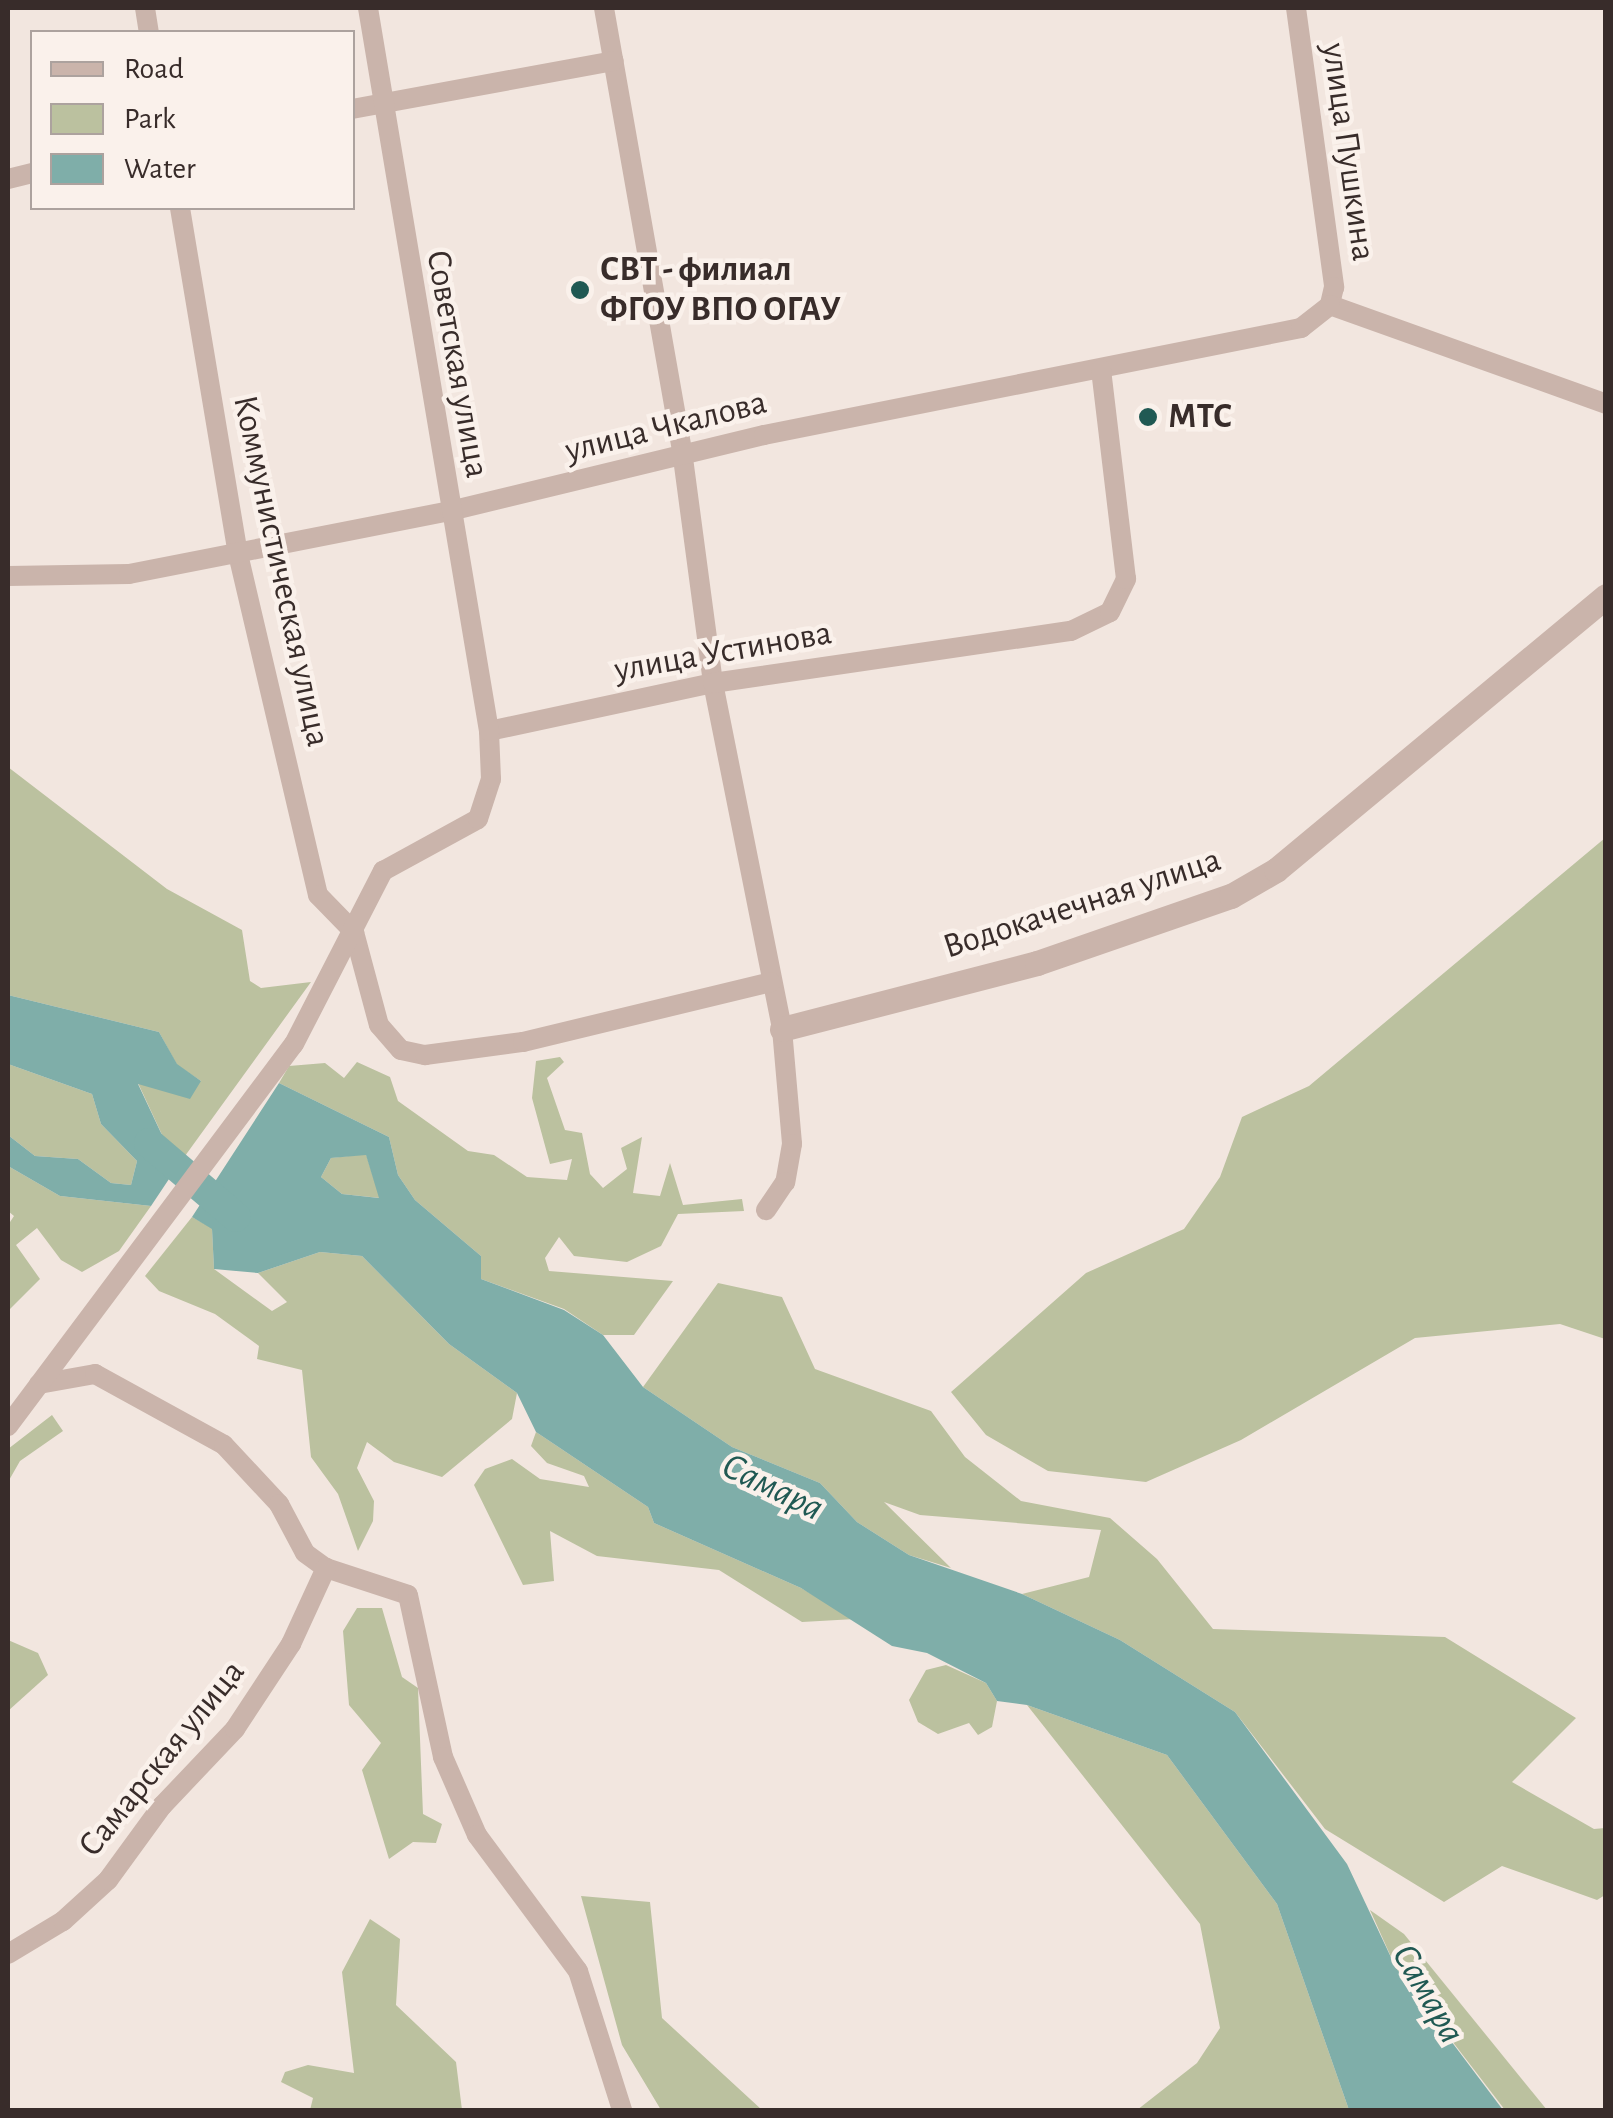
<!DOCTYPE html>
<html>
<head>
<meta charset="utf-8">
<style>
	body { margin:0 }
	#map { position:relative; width:1613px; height:2118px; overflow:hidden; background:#f2e6df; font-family:"Alegreya Sans",sans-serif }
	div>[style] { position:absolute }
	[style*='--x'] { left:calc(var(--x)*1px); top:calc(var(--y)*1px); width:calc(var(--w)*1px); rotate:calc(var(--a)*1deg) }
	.green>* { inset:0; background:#bbc19f }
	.water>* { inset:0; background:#7faea9 }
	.river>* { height:30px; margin:-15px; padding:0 15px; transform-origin:15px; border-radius:15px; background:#7faea9 }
	.minor>* { height:20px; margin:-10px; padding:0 10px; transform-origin:10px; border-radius:10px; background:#cab4ab }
	.tertiary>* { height:25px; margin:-12.5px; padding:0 12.5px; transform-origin:12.5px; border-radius:12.5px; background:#cab4ab }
	.dots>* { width:28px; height:28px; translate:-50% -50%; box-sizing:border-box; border:5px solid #faf1eb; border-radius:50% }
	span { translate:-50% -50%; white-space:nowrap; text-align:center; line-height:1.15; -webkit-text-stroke:9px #faf1eb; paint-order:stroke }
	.street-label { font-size:35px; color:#382c2a }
	.poi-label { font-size:35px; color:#382c2a; font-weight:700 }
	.left { translate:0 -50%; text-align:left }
	.water-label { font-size:38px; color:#205953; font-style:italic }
	.frame { position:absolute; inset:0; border:10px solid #382c2a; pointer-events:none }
	.legend { position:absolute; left:30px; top:30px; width:325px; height:180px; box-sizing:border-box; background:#faf1eb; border:2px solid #aca29e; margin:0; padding:12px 18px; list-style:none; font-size:30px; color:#382c2a }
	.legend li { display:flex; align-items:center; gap:20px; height:50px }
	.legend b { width:50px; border:2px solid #aca29e }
</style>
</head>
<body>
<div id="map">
	<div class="green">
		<div style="clip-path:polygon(8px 767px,167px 889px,242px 930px,250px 981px,261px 988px,311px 982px,177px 1167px,138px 1083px,201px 1081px,177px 1065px,159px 1032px,8px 995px)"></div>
		<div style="clip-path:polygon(1605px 838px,1605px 1339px,1560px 1324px,1415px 1338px,1241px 1440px,1146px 1482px,1048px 1471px,986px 1435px,951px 1392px,1086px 1273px,1184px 1229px,1220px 1177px,1242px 1117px,1309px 1086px)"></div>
		<div style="clip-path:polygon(560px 1057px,564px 1062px,547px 1078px,565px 1130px,582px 1133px,590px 1174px,603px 1188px,627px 1169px,621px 1148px,642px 1137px,633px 1193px,660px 1196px,670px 1163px,683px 1205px,742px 1199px,744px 1211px,678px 1214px,661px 1246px,627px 1262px,574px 1256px,559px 1237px,545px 1258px,549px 1271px,673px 1281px,634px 1335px,603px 1335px,564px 1309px,481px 1279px,481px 1256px,415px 1200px,398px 1175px,389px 1137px,279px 1083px,289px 1066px,325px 1063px,344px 1078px,357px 1062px,390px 1077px,398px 1101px,468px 1151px,494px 1155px,527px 1177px,567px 1180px,572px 1159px,550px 1164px,532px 1098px,536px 1061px)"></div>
		<div style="clip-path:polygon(8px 1064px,92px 1094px,101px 1124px,137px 1161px,131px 1185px,111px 1183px,78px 1159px,35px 1156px,8px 1135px)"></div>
		<div style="clip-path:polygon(366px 1154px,380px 1198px,342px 1194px,321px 1177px,331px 1158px)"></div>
		<div style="clip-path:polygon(8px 1166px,60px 1196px,151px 1206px,119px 1251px,82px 1272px,61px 1260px,37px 1228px,16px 1245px,40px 1279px,8px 1311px,8px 1225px,14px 1216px,8px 1211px)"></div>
		<div style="clip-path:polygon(192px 1217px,212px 1228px,214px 1269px,272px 1311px,287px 1302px,258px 1273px,320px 1252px,362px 1256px,449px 1344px,517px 1393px,512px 1419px,442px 1477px,394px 1462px,367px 1442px,357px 1468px,374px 1501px,373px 1521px,358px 1551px,338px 1494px,311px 1457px,302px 1370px,257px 1359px,259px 1346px,215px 1314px,159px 1291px,145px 1276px)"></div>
		<div style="clip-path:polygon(718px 1283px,782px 1297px,815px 1369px,931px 1411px,965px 1457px,1021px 1501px,1110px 1518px,1157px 1559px,1213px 1629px,1445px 1637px,1576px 1718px,1512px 1782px,1594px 1829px,1605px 1828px,1605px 1895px,1597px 1900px,1502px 1866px,1444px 1902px,1325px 1829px,1235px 1712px,1120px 1640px,1022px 1594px,1089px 1577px,1101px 1530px,920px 1515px,884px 1502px,951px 1568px,909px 1555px,857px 1522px,820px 1483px,732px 1447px,643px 1387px)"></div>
		<div style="clip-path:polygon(52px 1415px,63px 1431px,20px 1461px,8px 1482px,8px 1449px)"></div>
		<div style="clip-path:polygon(536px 1432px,648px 1507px,654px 1523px,801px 1588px,855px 1619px,802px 1622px,719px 1570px,597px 1556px,550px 1531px,554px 1581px,523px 1585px,474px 1485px,485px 1469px,512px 1459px,540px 1479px,589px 1487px,584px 1476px,547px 1463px,531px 1446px)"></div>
		<div style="clip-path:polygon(357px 1608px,382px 1608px,402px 1677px,418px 1688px,423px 1814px,442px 1824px,436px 1843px,413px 1842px,389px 1859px,362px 1770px,381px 1743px,349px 1705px,343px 1631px)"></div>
		<div style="clip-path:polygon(8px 1640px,38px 1653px,48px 1675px,8px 1711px)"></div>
		<div style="clip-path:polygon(946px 1665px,986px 1683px,997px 1701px,992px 1727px,978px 1735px,969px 1723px,938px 1734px,918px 1722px,909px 1700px,926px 1670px)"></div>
		<div style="clip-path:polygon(1027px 1705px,1167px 1755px,1277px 1904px,1349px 2110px,1137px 2110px,1197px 2063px,1220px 2028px,1200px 1924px)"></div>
		<div style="clip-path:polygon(581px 1896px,650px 1902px,662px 2018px,762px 2110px,661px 2110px,622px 2045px)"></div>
		<div style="clip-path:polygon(1370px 1910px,1404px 1934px,1547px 2110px,1505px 2110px,1396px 1968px)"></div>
		<div style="clip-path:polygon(370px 1919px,400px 1939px,396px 2005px,456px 2062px,462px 2110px,310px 2110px,313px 2098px,281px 2082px,285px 2072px,308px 2065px,354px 2073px,342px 1972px)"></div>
	</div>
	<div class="water">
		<div style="clip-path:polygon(8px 995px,159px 1032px,177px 1064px,201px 1081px,190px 1099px,138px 1084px,177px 1167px,151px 1206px,60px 1196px,8px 1166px,8px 1135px,35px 1156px,78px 1159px,111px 1183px,131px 1185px,137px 1161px,101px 1124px,92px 1094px,8px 1064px)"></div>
		<div style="clip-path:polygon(evenodd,279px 1083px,389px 1137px,398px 1175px,415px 1200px,481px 1256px,481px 1279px,564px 1310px,603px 1335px,643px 1387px,732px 1447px,820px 1483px,857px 1522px,909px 1555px,1022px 1594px,1120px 1640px,1235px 1712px,1347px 1864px,1396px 1968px,1503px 2110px,1349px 2110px,1277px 1904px,1167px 1755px,1027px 1705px,997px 1701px,986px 1683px,927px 1653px,892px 1646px,801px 1588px,654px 1523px,648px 1507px,536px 1432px,517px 1393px,449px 1344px,362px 1256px,320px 1252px,258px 1273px,214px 1269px,212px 1229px,192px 1217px,279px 1083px,366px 1155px,379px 1198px,342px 1194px,321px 1177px,331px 1158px,366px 1155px)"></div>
	</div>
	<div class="river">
		<div style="--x:149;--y:1143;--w:114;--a:40.4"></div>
	</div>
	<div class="minor">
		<div style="--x:145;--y:8;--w:24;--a:81"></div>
		<div style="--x:604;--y:8;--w:457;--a:80"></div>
		<div style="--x:683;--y:458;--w:227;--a:82.4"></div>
		<div style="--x:713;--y:683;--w:353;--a:78.7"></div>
		<div style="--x:782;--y:1029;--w:115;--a:85"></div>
		<div style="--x:792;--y:1144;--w:39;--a:100"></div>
		<div style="--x:785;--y:1182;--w:34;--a:124"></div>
		<div style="--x:1296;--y:8;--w:282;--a:82.2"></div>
		<div style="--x:1334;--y:287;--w:18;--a:103"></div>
		<div style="--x:352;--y:109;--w:266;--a:-10.4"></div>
		<div style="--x:8;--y:179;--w:25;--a:-14"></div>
		<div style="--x:180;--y:208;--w:351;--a:80.5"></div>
		<div style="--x:238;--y:554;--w:350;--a:76.8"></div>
		<div style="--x:318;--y:895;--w:52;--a:45.8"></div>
		<div style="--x:354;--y:932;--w:96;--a:75"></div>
		<div style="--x:379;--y:1025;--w:33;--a:49"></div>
		<div style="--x:401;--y:1050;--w:25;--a:12"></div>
		<div style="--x:425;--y:1055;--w:99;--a:-7.6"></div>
		<div style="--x:523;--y:1042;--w:255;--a:-13.6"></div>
		<div style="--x:1330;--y:305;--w:293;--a:19.7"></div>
		<div style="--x:8;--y:576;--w:121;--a:-0.9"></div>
		<div style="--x:129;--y:574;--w:327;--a:-11.1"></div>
		<div style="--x:450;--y:511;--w:323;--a:-13.6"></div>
		<div style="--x:764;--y:435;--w:548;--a:-11.27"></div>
		<div style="--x:1301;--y:328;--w:37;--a:-38"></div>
		<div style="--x:489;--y:731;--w:229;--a:-12.1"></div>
		<div style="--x:713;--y:683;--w:362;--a:-8.3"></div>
		<div style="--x:1071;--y:631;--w:43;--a:-26"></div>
		<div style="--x:1110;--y:612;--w:37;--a:-64"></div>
		<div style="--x:1126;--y:579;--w:211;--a:-96.8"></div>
		<div style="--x:39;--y:1384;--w:57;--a:-10.1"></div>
		<div style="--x:95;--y:1374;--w:147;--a:28.8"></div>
		<div style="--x:224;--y:1445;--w:81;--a:47"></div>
		<div style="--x:279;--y:1504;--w:55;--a:62"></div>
		<div style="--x:305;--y:1553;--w:26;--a:36"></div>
		<div style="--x:326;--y:1568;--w:86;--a:18.2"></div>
		<div style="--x:408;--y:1595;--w:166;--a:77.8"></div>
		<div style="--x:443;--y:1757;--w:85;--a:66.4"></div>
		<div style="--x:477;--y:1835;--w:169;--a:53.4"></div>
		<div style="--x:578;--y:1971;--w:146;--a:72.4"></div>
		<div style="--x:8;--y:1426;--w:477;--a:-53.2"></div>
		<div style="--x:294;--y:1044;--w:195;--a:-62.8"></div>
		<div style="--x:383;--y:871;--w:108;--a:-28.7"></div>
		<div style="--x:478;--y:819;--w:42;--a:-72"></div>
		<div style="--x:491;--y:779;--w:48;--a:-92.4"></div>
		<div style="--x:489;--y:731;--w:733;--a:-99.5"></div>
		<div style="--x:8;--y:1954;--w:64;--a:-31"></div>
		<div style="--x:63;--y:1921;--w:61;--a:-42.3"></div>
		<div style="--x:108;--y:1880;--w:92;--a:-53.9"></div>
		<div style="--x:162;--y:1806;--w:106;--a:-46.5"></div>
		<div style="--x:235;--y:1729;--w:102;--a:-56.6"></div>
		<div style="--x:291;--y:1644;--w:84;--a:-65.3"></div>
	</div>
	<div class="tertiary">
		<div style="--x:782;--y:1029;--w:263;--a:-14.5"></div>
		<div style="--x:1037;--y:963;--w:205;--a:-19.1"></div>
		<div style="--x:1231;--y:896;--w:52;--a:-30"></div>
		<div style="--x:1276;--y:870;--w:429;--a:-39.7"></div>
	</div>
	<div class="dots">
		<div style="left:580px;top:290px;background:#205953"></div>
		<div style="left:1148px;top:417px;background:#205953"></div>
	</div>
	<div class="street-label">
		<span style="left:1348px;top:152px;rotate:82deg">улица Пушкина</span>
		<span style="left:457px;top:364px;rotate:80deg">Советская улица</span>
		<span style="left:666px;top:427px;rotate:-14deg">улица Чкалова</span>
		<span style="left:281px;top:571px;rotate:78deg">Коммунистическая улица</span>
		<span style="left:723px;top:652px;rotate:-10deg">улица Устинова</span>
		<span style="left:1082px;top:904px;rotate:-18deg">Водокачечная улица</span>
		<span style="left:162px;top:1759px;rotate:-51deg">Самарская улица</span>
	</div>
	<div class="poi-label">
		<span class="left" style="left:600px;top:290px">СВТ - филиал<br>ФГОУ ВПО ОГАУ</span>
		<span class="left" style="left:1168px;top:417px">МТС</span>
	</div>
	<div class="water-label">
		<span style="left:772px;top:1488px;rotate:26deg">Самара</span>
		<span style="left:1427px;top:1994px;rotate:60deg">Самара</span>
	</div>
	<div class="frame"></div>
	<ul class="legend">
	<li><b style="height:12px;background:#cab4ab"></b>Road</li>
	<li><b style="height:28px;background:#bbc19f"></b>Park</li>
	<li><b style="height:28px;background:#7faea9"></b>Water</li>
	</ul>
</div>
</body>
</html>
